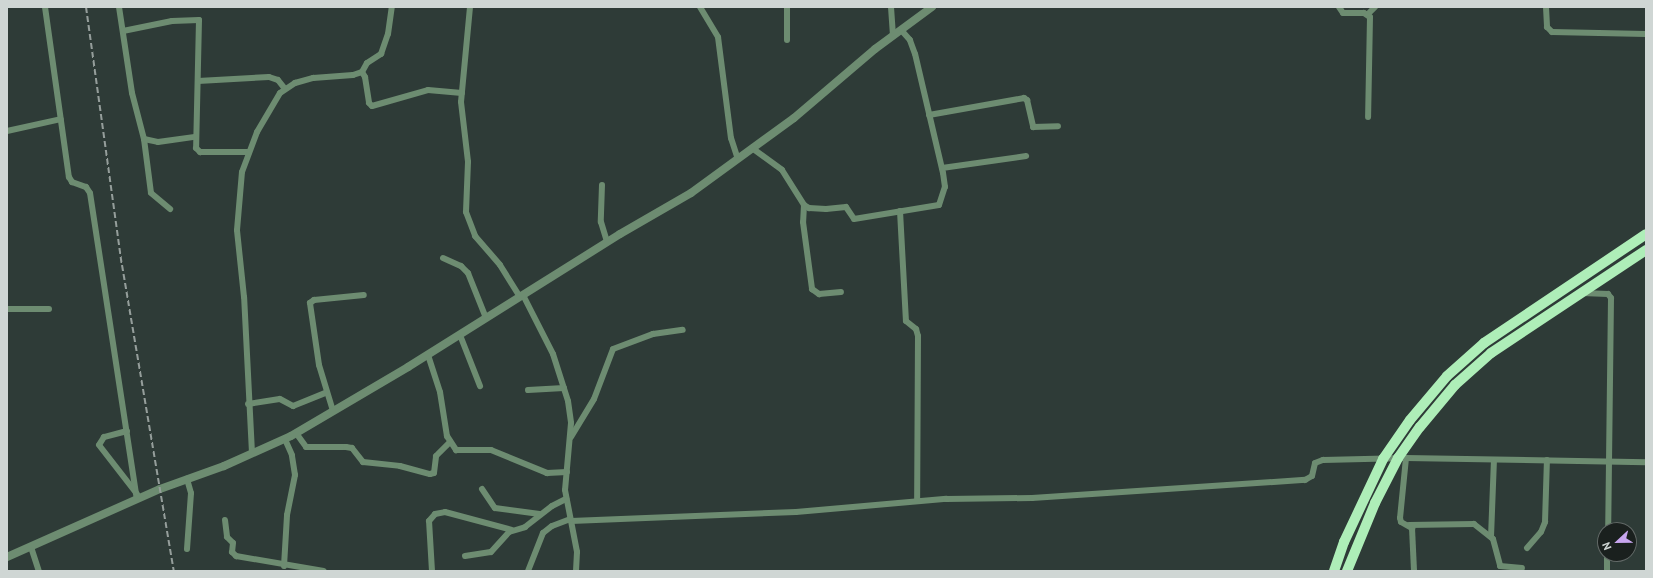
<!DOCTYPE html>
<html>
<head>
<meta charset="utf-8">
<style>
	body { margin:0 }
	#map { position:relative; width:1653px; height:578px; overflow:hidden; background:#2e3b37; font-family:"PT Sans",sans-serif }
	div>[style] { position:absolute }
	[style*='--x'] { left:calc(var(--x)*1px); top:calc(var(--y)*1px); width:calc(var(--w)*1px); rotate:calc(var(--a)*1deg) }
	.minor>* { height:6px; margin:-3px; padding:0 3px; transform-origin:3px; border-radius:3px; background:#6d8c71 }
	.tertiary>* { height:8px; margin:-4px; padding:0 4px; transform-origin:4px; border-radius:4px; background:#6d8c71 }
	.trunk>* { height:10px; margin:-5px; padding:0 5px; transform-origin:5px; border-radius:5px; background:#aeeeb8 }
	.rail>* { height:2px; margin-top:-1px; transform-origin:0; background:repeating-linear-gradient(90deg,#959e9b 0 6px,transparent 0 9px) }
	span { translate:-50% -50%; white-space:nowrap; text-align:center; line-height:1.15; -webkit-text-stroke:3.5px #1a201e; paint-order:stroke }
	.frame { position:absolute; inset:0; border:8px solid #cfd6d4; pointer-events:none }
	.north { position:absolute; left:1597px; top:522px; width:40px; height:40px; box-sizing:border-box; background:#1a201e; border:1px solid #626967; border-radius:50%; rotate:248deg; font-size:11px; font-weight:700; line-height:16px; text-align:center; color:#cfd6d4 }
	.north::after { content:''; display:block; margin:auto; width:14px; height:18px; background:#c8a6ef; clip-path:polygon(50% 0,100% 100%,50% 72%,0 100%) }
</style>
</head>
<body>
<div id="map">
	<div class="minor">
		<div style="--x:45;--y:7;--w:172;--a:82"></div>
		<div style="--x:69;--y:177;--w:6;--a:59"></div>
		<div style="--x:72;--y:182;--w:15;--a:20"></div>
		<div style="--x:86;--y:187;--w:7;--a:56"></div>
		<div style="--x:90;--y:193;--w:310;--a:81.3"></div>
		<div style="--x:119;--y:7;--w:87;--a:81.4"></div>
		<div style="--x:132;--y:93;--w:48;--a:75.4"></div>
		<div style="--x:144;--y:139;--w:14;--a:12"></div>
		<div style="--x:158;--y:142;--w:37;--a:-8"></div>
		<div style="--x:470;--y:7;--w:95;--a:95.4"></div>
		<div style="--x:461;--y:102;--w:60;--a:83.3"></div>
		<div style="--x:468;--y:162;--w:50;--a:92.3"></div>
		<div style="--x:466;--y:212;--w:26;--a:69"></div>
		<div style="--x:475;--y:236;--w:38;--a:49"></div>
		<div style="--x:500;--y:265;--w:38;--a:58"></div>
		<div style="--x:700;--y:7;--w:35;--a:59"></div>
		<div style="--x:718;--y:37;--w:102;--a:82.7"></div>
		<div style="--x:731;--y:138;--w:22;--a:72"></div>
		<div style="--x:891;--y:7;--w:28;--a:86"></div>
		<div style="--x:1339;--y:7;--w:7;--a:56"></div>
		<div style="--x:1343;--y:13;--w:21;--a:0"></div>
		<div style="--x:1364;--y:13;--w:7;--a:34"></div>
		<div style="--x:1370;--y:17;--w:100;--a:91.1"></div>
		<div style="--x:1546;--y:7;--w:20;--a:87"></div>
		<div style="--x:1547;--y:27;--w:7;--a:45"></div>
		<div style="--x:1552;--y:32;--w:94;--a:1.2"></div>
		<div style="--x:1368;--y:14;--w:10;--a:-45"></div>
		<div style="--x:123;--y:31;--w:50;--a:-11.5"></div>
		<div style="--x:172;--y:21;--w:27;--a:-2"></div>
		<div style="--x:199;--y:20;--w:128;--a:91.3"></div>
		<div style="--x:196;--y:148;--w:6;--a:45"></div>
		<div style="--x:200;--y:152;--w:49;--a:0"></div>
		<div style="--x:787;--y:40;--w:33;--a:-90"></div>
		<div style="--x:362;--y:72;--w:6;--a:59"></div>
		<div style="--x:365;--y:77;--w:26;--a:81"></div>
		<div style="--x:369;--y:103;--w:4;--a:45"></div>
		<div style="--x:372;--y:106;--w:58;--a:-15.9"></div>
		<div style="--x:428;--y:90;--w:34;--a:5"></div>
		<div style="--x:198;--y:81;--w:71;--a:-3.2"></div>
		<div style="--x:269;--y:77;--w:9;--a:18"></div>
		<div style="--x:278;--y:80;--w:11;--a:52"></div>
		<div style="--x:929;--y:115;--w:97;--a:-10.1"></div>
		<div style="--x:1024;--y:98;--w:4;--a:34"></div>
		<div style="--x:1027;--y:100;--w:28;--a:77"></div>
		<div style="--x:1033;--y:127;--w:25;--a:-2"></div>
		<div style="--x:7;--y:131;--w:55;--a:-12.5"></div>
		<div style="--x:144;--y:139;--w:54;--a:82.6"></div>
		<div style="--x:151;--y:193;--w:25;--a:40"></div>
		<div style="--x:752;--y:148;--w:37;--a:36"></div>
		<div style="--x:782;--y:170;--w:41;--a:57.8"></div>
		<div style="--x:804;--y:205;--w:6;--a:31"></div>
		<div style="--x:809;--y:208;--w:17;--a:3"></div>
		<div style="--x:826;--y:209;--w:20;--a:-6"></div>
		<div style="--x:846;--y:207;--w:14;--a:56"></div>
		<div style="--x:854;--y:219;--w:86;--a:-9.4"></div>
		<div style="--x:939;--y:205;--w:19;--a:-72"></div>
		<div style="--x:945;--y:187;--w:14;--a:-98"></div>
		<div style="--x:943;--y:173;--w:122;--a:-103.2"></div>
		<div style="--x:915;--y:54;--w:15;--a:-110"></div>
		<div style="--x:910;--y:40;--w:13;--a:-132"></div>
		<div style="--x:942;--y:168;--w:85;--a:-8.1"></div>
		<div style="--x:602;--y:185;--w:37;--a:92"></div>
		<div style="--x:601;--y:222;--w:21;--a:73"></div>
		<div style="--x:804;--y:205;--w:17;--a:93"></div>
		<div style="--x:803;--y:222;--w:68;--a:82.3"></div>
		<div style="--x:812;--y:289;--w:9;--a:36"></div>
		<div style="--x:819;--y:294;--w:22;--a:-5"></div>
		<div style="--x:900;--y:211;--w:110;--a:86.9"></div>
		<div style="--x:906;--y:321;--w:13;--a:39"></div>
		<div style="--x:916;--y:329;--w:7;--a:74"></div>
		<div style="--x:918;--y:336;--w:165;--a:90.3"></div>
		<div style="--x:443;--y:258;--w:20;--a:24"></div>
		<div style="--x:461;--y:266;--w:10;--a:45"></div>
		<div style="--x:468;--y:273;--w:48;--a:68.2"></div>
		<div style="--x:1582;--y:293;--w:26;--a:2"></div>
		<div style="--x:1608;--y:294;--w:5;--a:53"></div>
		<div style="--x:1611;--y:298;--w:232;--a:90.7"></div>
		<div style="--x:523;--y:295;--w:66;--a:63"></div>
		<div style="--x:553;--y:354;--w:49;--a:72.3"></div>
		<div style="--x:568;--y:401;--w:22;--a:82"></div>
		<div style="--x:571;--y:423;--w:67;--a:95.1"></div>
		<div style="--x:565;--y:490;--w:63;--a:79"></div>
		<div style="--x:577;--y:552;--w:19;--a:93"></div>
		<div style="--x:7;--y:309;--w:42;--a:0"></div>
		<div style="--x:460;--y:335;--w:55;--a:68.6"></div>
		<div style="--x:428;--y:355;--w:39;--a:72"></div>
		<div style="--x:440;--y:392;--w:45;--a:81"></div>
		<div style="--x:447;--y:436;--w:17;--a:57"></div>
		<div style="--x:456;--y:450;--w:35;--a:0"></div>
		<div style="--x:491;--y:450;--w:61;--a:22.3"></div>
		<div style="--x:547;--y:473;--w:20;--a:-3"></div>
		<div style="--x:528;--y:390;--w:36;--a:-3"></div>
		<div style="--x:248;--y:404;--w:32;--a:-9"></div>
		<div style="--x:280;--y:399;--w:15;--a:28"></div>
		<div style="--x:293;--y:406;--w:35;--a:-22"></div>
		<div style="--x:333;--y:411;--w:48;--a:-106.9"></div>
		<div style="--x:319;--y:365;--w:63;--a:-98.3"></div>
		<div style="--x:310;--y:303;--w:5;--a:-37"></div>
		<div style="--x:314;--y:300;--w:50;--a:-5.7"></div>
		<div style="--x:127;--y:431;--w:24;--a:165"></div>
		<div style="--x:104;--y:437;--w:9;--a:122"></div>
		<div style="--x:99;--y:445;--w:62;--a:52.2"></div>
		<div style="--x:296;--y:433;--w:17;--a:54"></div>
		<div style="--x:306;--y:447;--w:40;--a:0"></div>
		<div style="--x:346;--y:447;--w:6;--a:9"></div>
		<div style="--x:352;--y:448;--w:18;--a:52"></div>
		<div style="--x:363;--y:462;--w:37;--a:6"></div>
		<div style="--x:400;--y:466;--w:31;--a:15"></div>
		<div style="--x:430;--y:474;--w:4;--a:-14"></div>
		<div style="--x:434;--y:473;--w:17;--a:-83"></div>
		<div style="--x:436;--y:456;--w:20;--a:-45"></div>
		<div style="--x:571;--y:437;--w:44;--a:-58.8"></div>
		<div style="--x:594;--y:399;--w:53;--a:-69.2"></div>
		<div style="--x:613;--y:349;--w:43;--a:-20.6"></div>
		<div style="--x:653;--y:334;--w:30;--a:-8"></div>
		<div style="--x:252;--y:453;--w:156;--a:-92.9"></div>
		<div style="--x:244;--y:297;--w:67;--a:-96"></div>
		<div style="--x:237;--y:230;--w:58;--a:-85.1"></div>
		<div style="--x:242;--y:172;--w:43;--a:-69.4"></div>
		<div style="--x:257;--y:132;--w:45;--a:-59.5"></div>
		<div style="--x:280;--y:93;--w:18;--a:-34"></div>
		<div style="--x:295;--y:83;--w:19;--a:-16"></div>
		<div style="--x:313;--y:78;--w:40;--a:-4.3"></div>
		<div style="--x:353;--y:75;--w:9;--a:-18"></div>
		<div style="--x:362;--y:72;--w:10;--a:-61"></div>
		<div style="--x:367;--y:63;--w:17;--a:-33"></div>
		<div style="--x:381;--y:54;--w:21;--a:-71"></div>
		<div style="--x:388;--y:34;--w:27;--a:-82"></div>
		<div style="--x:1406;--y:458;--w:60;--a:95.7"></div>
		<div style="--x:1400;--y:518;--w:4;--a:76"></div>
		<div style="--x:1401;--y:522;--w:13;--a:29"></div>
		<div style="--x:1412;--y:528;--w:43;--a:87.3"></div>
		<div style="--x:482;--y:489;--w:23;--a:56"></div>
		<div style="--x:495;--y:508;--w:45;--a:7.6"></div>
		<div style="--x:225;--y:520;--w:17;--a:83"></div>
		<div style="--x:227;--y:537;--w:8;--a:45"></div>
		<div style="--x:233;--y:543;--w:9;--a:96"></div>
		<div style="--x:232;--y:552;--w:6;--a:45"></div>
		<div style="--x:236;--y:556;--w:89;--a:9.7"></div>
		<div style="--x:571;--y:521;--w:225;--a:-2.3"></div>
		<div style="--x:796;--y:512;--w:151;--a:-5"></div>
		<div style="--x:946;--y:499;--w:86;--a:-0.7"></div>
		<div style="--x:1032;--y:498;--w:274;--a:-3.8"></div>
		<div style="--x:1305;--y:480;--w:8;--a:-30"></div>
		<div style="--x:1312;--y:476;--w:13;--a:-77"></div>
		<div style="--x:1315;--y:463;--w:9;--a:-21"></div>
		<div style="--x:1323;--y:460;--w:83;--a:-1.4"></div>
		<div style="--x:1406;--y:458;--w:240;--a:1"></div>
		<div style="--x:1409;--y:525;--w:65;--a:-0.9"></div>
		<div style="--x:1474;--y:524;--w:24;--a:38"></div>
		<div style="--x:1493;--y:539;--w:28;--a:75"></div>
		<div style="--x:1500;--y:566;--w:22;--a:5"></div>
		<div style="--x:1491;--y:537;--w:77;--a:-87.8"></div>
		<div style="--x:31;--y:547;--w:25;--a:72"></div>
		<div style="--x:1527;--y:548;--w:21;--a:-49"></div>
		<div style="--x:1541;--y:532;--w:11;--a:-68"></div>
		<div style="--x:1545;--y:522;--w:62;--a:-88.2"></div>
		<div style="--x:187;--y:549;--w:56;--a:-85.9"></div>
		<div style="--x:191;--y:493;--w:15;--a:-106"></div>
		<div style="--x:465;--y:556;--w:26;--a:-9"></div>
		<div style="--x:491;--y:552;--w:27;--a:-48"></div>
		<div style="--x:509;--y:532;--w:17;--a:-17"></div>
		<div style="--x:525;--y:527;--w:34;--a:-38"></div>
		<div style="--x:552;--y:506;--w:16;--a:-27"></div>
		<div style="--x:284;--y:566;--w:51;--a:-86.6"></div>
		<div style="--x:287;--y:515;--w:41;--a:-78.7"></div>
		<div style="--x:295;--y:475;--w:20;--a:-99"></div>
		<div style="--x:292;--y:455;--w:17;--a:-114"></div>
		<div style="--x:432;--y:571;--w:50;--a:-93.4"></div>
		<div style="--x:429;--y:521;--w:9;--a:-49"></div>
		<div style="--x:435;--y:514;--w:10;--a:-11"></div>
		<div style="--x:445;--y:512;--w:69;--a:15"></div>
		<div style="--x:528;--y:571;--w:41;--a:-68.5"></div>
		<div style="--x:543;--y:533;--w:11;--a:-38"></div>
		<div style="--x:552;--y:526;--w:19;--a:-21"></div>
		<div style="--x:1607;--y:571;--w:17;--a:-90"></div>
	</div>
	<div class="tertiary">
		<div style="--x:7;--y:557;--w:167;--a:-24"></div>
		<div style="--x:160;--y:489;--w:68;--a:-19.8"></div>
		<div style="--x:224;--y:466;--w:73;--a:-24.1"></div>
		<div style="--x:291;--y:436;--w:136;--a:-30.5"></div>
		<div style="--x:408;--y:367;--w:250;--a:-32.1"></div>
		<div style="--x:620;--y:234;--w:82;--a:-30"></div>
		<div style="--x:691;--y:193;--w:127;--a:-36.1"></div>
		<div style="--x:794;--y:118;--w:106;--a:-40.4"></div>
		<div style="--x:875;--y:49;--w:71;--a:-36.4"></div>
	</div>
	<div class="trunk">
		<div style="--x:1334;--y:571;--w:31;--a:-71"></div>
		<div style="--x:1344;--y:542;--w:92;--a:-64.8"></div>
		<div style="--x:1383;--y:459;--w:47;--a:-55.3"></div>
		<div style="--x:1410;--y:420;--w:57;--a:-49.9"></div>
		<div style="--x:1447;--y:376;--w:50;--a:-41.7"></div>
		<div style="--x:1484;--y:343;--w:195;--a:-33.9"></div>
		<div style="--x:1347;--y:571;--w:74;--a:-67.6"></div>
		<div style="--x:1375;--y:503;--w:51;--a:-62.9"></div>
		<div style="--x:1398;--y:458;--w:38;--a:-55"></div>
		<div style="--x:1420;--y:427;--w:55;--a:-50.2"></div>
		<div style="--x:1455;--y:385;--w:48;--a:-41.6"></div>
		<div style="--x:1491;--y:353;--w:186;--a:-33.6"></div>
	</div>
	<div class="rail">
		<div style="--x:86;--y:7;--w:260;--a:82.1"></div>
		<div style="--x:122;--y:265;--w:310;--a:80.4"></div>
	</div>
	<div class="frame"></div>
	<div class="north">N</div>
</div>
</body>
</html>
